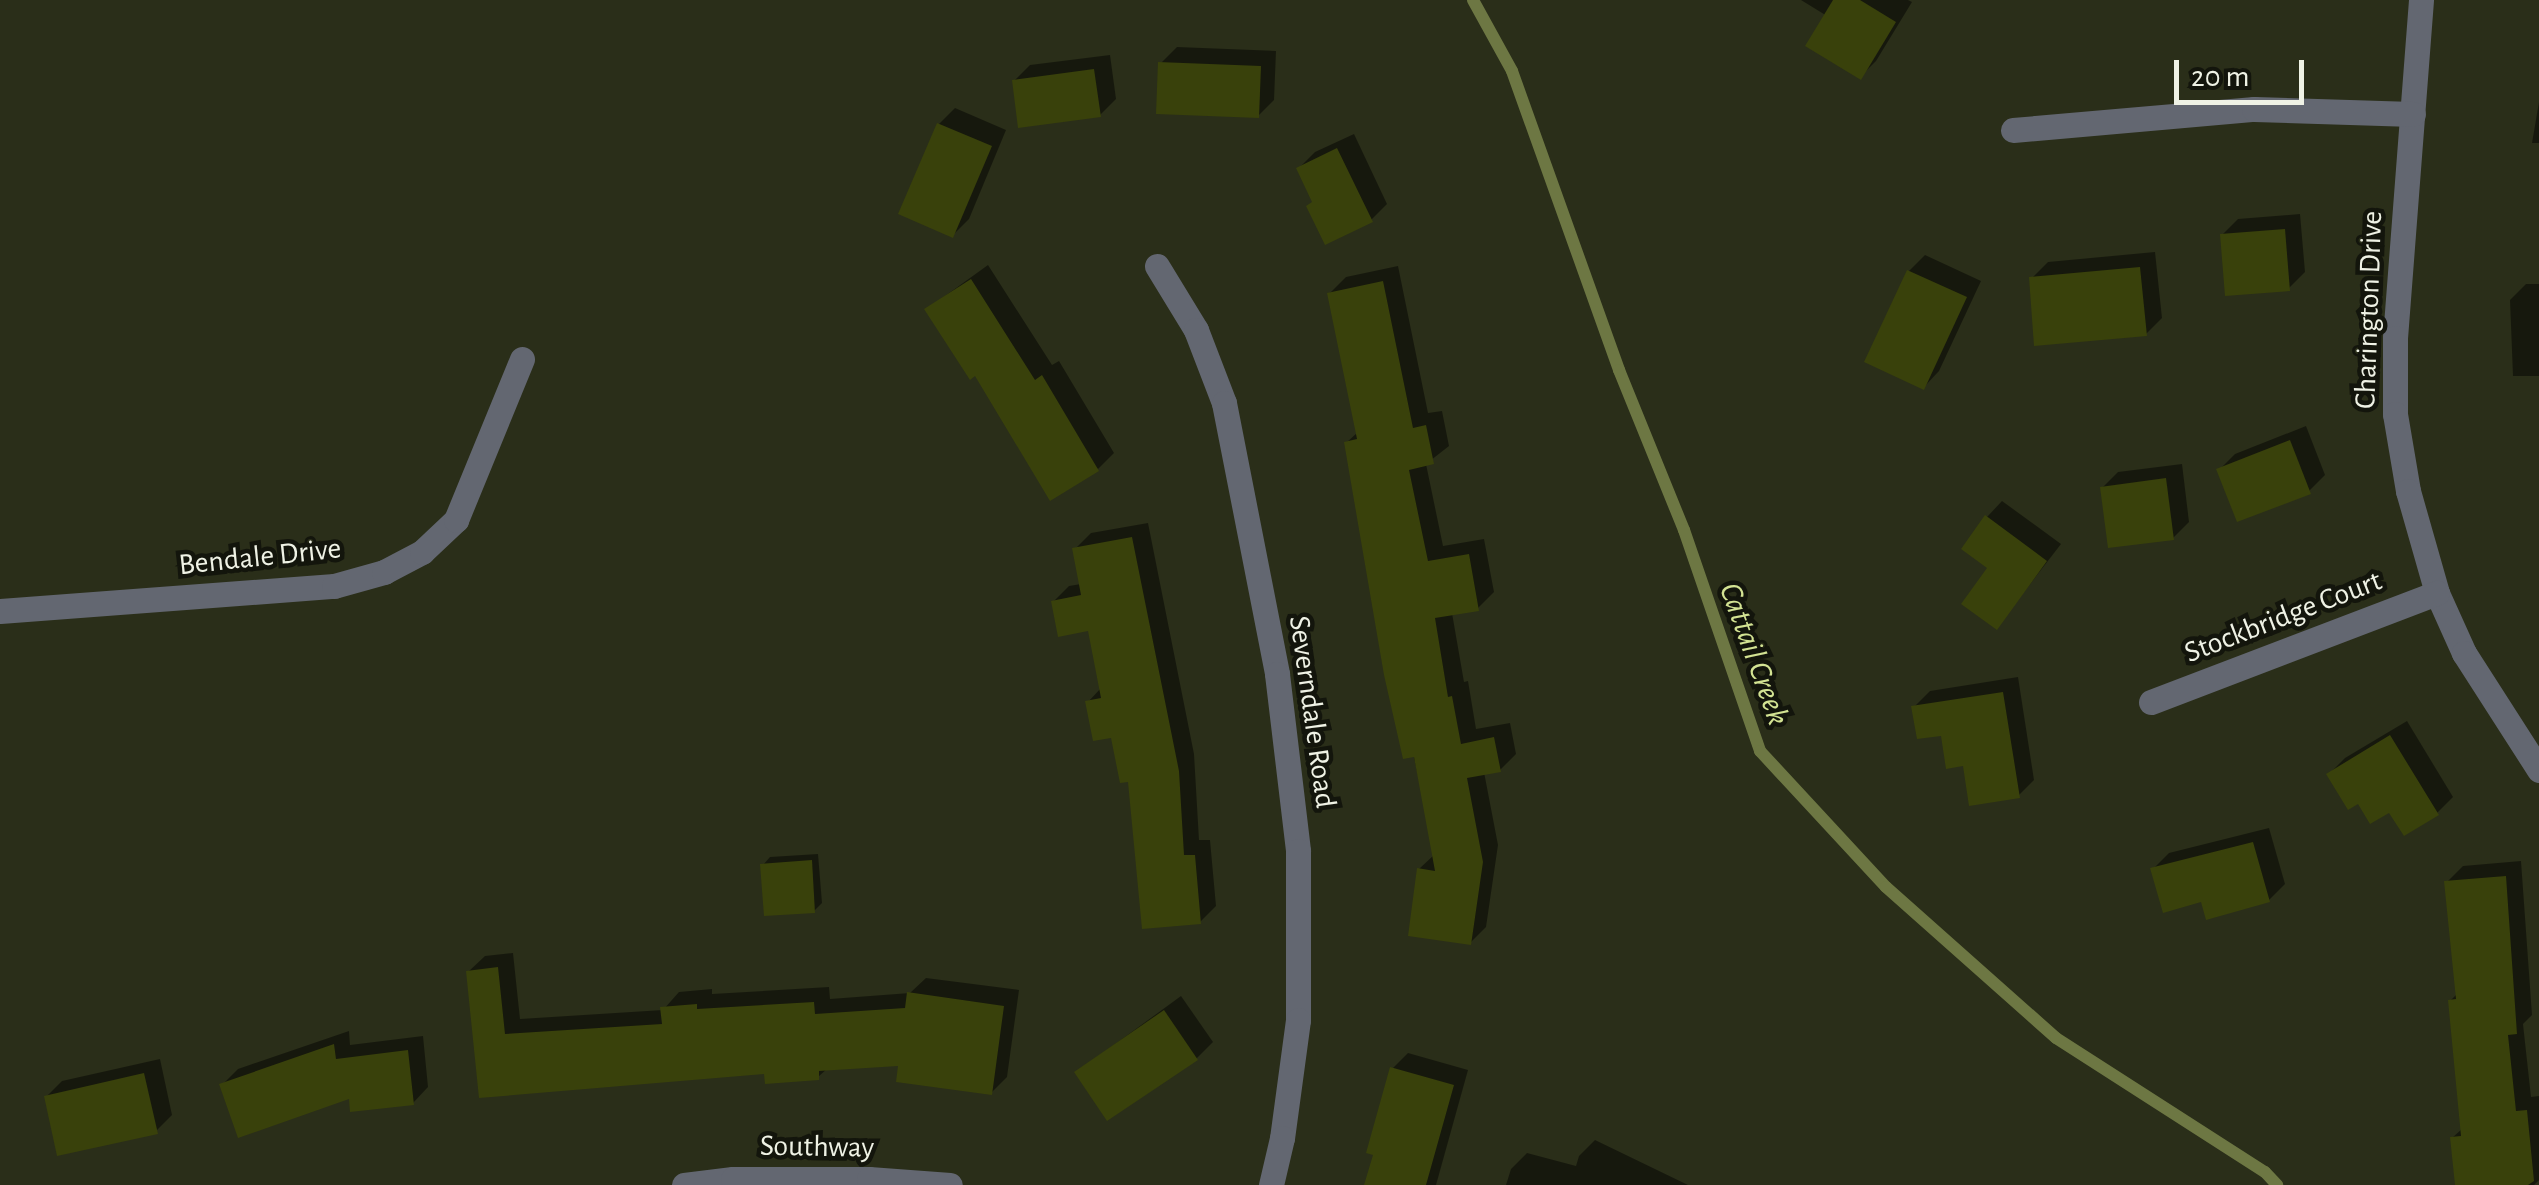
<!DOCTYPE html>
<html>
<head>
<meta charset="utf-8">
<style>
	body { margin:0 }
	#map { position:relative; width:2539px; height:1185px; overflow:hidden; background:#2a2e19; font-family:"Alegreya Sans",sans-serif }
	div>[style] { position:absolute }
	[style*='--x'] { left:calc(var(--x)*1px); top:calc(var(--y)*1px); width:calc(var(--w)*1px); rotate:calc(var(--a)*1deg) }
	.shadow>* { inset:0; background:#0007 }
	.stream>* { height:12px; margin:-6px; padding:0 6px; transform-origin:6px; border-radius:6px; background:#6d7743 }
	.building>* { inset:0; background:#39410b }
	.street>* { height:25px; margin:-12.5px; padding:0 12.5px; transform-origin:12.5px; border-radius:12.5px; background:#636771 }
	span { translate:-50% -50%; white-space:nowrap; text-align:center; line-height:1.15; -webkit-text-stroke:9px #13150c; paint-order:stroke }
	.street-label { font-size:30px; color:#eff2e5 }
	.water-label { font-size:32px; color:#d3e393; font-style:italic }
	.scale { position:absolute; left:2174px; top:60px; width:130px; height:45px; box-sizing:border-box; border:5px solid #eff2e5; border-top:0; padding-left:12px; font-size:30px; line-height:35px; white-space:nowrap; color:#eff2e5; -webkit-text-stroke:8px #13150c; paint-order:stroke }
</style>
</head>
<body>
<div id="map">
	<div class="shadow">
		<div style="clip-path:polygon(1801px 0,1908px 0,1912px 2px,1876px 61px,1860px 77px,1827px 16px)"></div>
		<div style="clip-path:polygon(1177px 47px,1276px 51px,1274px 100px,1258px 116px,1161px 63px)"></div>
		<div style="clip-path:polygon(1110px 55px,1116px 99px,1100px 115px,1014px 81px,1030px 65px)"></div>
		<div style="clip-path:polygon(2539px 102px,2539px 143px,2532px 143px)"></div>
		<div style="clip-path:polygon(955px 108px,1006px 130px,969px 219px,953px 235px,939px 124px)"></div>
		<div style="clip-path:polygon(1354px 134px,1387px 204px,1371px 220px,1314px 201px,1299px 168px,1315px 152px)"></div>
		<div style="clip-path:polygon(2300px 214px,2305px 272px,2289px 288px,2222px 235px,2238px 219px)"></div>
		<div style="clip-path:polygon(2155px 252px,2162px 318px,2146px 334px,2032px 278px,2048px 262px)"></div>
		<div style="clip-path:polygon(1925px 255px,1981px 281px,1939px 371px,1924px 387px,1909px 271px)"></div>
		<div style="clip-path:polygon(988px 265px,1052px 365px,1059px 361px,1114px 453px,1098px 469px,976px 373px,927px 309px)"></div>
		<div style="clip-path:polygon(1398px 266px,1428px 413px,1442px 411px,1449px 446px,1426px 464px,1443px 546px,1484px 539px,1494px 592px,1478px 608px,1452px 613px,1464px 682px,1468px 681px,1476px 729px,1510px 723px,1516px 754px,1500px 770px,1484px 772px,1498px 845px,1486px 927px,1470px 943px,1419px 869px,1435px 854px,1346px 443px,1358px 432px,1330px 293px,1346px 277px)"></div>
		<div style="clip-path:polygon(2526px 284px,2539px 284px,2539px 376px,2513px 376px,2510px 300px)"></div>
		<div style="clip-path:polygon(2306px 426px,2325px 475px,2309px 491px,2219px 470px,2235px 454px)"></div>
		<div style="clip-path:polygon(2182px 464px,2189px 522px,2173px 538px,2102px 488px,2118px 472px)"></div>
		<div style="clip-path:polygon(2002px 501px,2061px 544px,1997px 627px,1987px 517px)"></div>
		<div style="clip-path:polygon(1148px 523px,1194px 754px,1199px 840px,1210px 840px,1216px 906px,1200px 922px,1113px 735px,1088px 702px,1101px 688px,1090px 628px,1053px 602px,1069px 586px,1081px 584px,1075px 549px,1091px 533px)"></div>
		<div style="clip-path:polygon(2018px 677px,2034px 780px,2018px 796px,1914px 707px,1930px 691px)"></div>
		<div style="clip-path:polygon(2407px 721px,2453px 797px,2437px 813px,2390px 810px,2359px 801px,2329px 774px,2345px 758px)"></div>
		<div style="clip-path:polygon(2269px 828px,2285px 884px,2269px 900px,2203px 899px,2153px 869px,2169px 853px)"></div>
		<div style="clip-path:polygon(818px 854px,822px 903px,814px 911px,763px 865px,770px 857px)"></div>
		<div style="clip-path:polygon(2521px 861px,2532px 1015px,2523px 1024px,2531px 1097px,2539px 1096px,2539px 1180px,2534px 1185px,2457px 1185px,2452px 1138px,2463px 1128px,2450px 1001px,2458px 993px,2447px 882px,2463px 866px)"></div>
		<div style="clip-path:polygon(513px 953px,520px 1019px,663px 1010px,679px 992px,712px 989px,712px 994px,829px 987px,830px 999px,910px 993px,926px 978px,1019px 990px,1007px 1077px,991px 1093px,901px 1063px,828px 1068px,818px 1077px,767px 1071px,481px 1096px,468px 972px,485px 956px)"></div>
		<div style="clip-path:polygon(1181px 996px,1213px 1042px,1197px 1058px,1108px 1118px,1077px 1072px)"></div>
		<div style="clip-path:polygon(349px 1031px,350px 1045px,423px 1036px,428px 1087px,413px 1103px,222px 1085px,238px 1069px)"></div>
		<div style="clip-path:polygon(1408px 1053px,1468px 1070px,1436px 1185px,1367px 1185px,1392px 1069px)"></div>
		<div style="clip-path:polygon(160px 1059px,172px 1115px,156px 1131px,46px 1097px,62px 1081px)"></div>
		<div style="clip-path:polygon(1595px 1140px,1688px 1185px,1506px 1185px,1511px 1169px,1527px 1153px,1576px 1166px,1579px 1156px)"></div>
	</div>
	<div class="stream">
		<div style="--x:1473;--y:0;--w:81;--a:61.2"></div>
		<div style="--x:1512;--y:71;--w:318;--a:70.3"></div>
		<div style="--x:1619;--y:370;--w:173;--a:67.9"></div>
		<div style="--x:1684;--y:530;--w:234;--a:71"></div>
		<div style="--x:1760;--y:751;--w:185;--a:47.2"></div>
		<div style="--x:1886;--y:887;--w:227;--a:41.6"></div>
		<div style="--x:2056;--y:1038;--w:248;--a:32.7"></div>
		<div style="--x:2265;--y:1172;--w:18;--a:47"></div>
	</div>
	<div class="building">
		<div style="clip-path:polygon(1833px 0,1860px 0,1896px 22px,1861px 80px,1805px 46px)"></div>
		<div style="clip-path:polygon(1158px 62px,1261px 66px,1259px 118px,1156px 114px)"></div>
		<div style="clip-path:polygon(1094px 69px,1101px 117px,1018px 128px,1012px 80px)"></div>
		<div style="clip-path:polygon(937px 123px,992px 146px,953px 238px,898px 214px)"></div>
		<div style="clip-path:polygon(1337px 148px,1373px 222px,1325px 245px,1306px 206px,1312px 202px,1296px 168px)"></div>
		<div style="clip-path:polygon(2285px 229px,2290px 291px,2225px 296px,2220px 234px)"></div>
		<div style="clip-path:polygon(2140px 267px,2147px 336px,2034px 346px,2029px 277px)"></div>
		<div style="clip-path:polygon(1907px 270px,1967px 297px,1924px 390px,1864px 362px)"></div>
		<div style="clip-path:polygon(971px 279px,1035px 380px,1042px 375px,1099px 471px,1050px 501px,975px 376px,970px 380px,924px 309px)"></div>
		<div style="clip-path:polygon(1383px 281px,1413px 428px,1426px 425px,1434px 464px,1409px 470px,1428px 561px,1469px 554px,1479px 611px,1435px 618px,1448px 697px,1452px 696px,1461px 744px,1494px 737px,1501px 772px,1467px 778px,1483px 862px,1471px 945px,1408px 936px,1417px 868px,1435px 871px,1414px 757px,1403px 759px,1384px 675px,1344px 442px,1357px 439px,1327px 293px)"></div>
		<div style="clip-path:polygon(2290px 440px,2311px 494px,2237px 522px,2216px 469px)"></div>
		<div style="clip-path:polygon(2166px 478px,2174px 540px,2108px 548px,2100px 487px)"></div>
		<div style="clip-path:polygon(1985px 515px,2047px 561px,1997px 630px,1961px 604px,1987px 568px,1961px 549px)"></div>
		<div style="clip-path:polygon(1132px 537px,1179px 771px,1184px 855px,1195px 855px,1201px 924px,1142px 929px,1128px 782px,1120px 783px,1111px 738px,1093px 741px,1085px 701px,1101px 698px,1088px 631px,1058px 637px,1051px 601px,1081px 595px,1072px 548px)"></div>
		<div style="clip-path:polygon(2003px 692px,2020px 798px,1969px 806px,1963px 766px,1946px 769px,1941px 736px,1917px 739px,1911px 706px)"></div>
		<div style="clip-path:polygon(2390px 735px,2439px 815px,2404px 836px,2389px 813px,2370px 824px,2358px 804px,2348px 810px,2326px 774px)"></div>
		<div style="clip-path:polygon(2253px 842px,2270px 902px,2206px 920px,2201px 902px,2163px 913px,2150px 868px)"></div>
		<div style="clip-path:polygon(812px 860px,815px 913px,764px 916px,760px 864px)"></div>
		<div style="clip-path:polygon(2506px 876px,2517px 1034px,2508px 1035px,2516px 1111px,2527px 1110px,2534px 1181px,2528px 1185px,2455px 1185px,2450px 1137px,2461px 1136px,2448px 1000px,2456px 999px,2444px 881px)"></div>
		<div style="clip-path:polygon(498px 967px,505px 1034px,662px 1024px,660px 1007px,697px 1004px,697px 1009px,814px 1002px,815px 1014px,905px 1008px,907px 992px,1004px 1006px,992px 1095px,896px 1082px,898px 1066px,819px 1071px,819px 1080px,765px 1084px,764px 1074px,479px 1098px,466px 971px)"></div>
		<div style="clip-path:polygon(1164px 1010px,1198px 1060px,1107px 1121px,1074px 1072px)"></div>
		<div style="clip-path:polygon(334px 1044px,336px 1059px,408px 1050px,414px 1105px,350px 1112px,349px 1099px,238px 1138px,219px 1084px)"></div>
		<div style="clip-path:polygon(1390px 1067px,1454px 1085px,1426px 1185px,1364px 1185px,1373px 1155px,1366px 1153px)"></div>
		<div style="clip-path:polygon(144px 1073px,158px 1134px,57px 1156px,44px 1096px)"></div>
	</div>
	<div class="street">
		<div style="--x:2421;--y:0;--w:339;--a:94.4"></div>
		<div style="--x:2395;--y:338;--w:76;--a:90"></div>
		<div style="--x:2395;--y:414;--w:78;--a:80.4"></div>
		<div style="--x:2408;--y:491;--w:106;--a:74.1"></div>
		<div style="--x:2437;--y:593;--w:66;--a:65.8"></div>
		<div style="--x:2464;--y:653;--w:139;--a:57.3"></div>
		<div style="--x:2013;--y:130;--w:242;--a:-5"></div>
		<div style="--x:2254;--y:109;--w:159;--a:1.8"></div>
		<div style="--x:1157;--y:266;--w:75;--a:58.6"></div>
		<div style="--x:1196;--y:330;--w:78;--a:69"></div>
		<div style="--x:1224;--y:403;--w:276;--a:78.9"></div>
		<div style="--x:1277;--y:674;--w:178;--a:83.2"></div>
		<div style="--x:1298;--y:851;--w:169;--a:90"></div>
		<div style="--x:1298;--y:1020;--w:119;--a:97.7"></div>
		<div style="--x:1282;--y:1138;--w:48;--a:103.2"></div>
		<div style="--x:0;--y:611;--w:335;--a:-4.3"></div>
		<div style="--x:334;--y:586;--w:52;--a:-15.6"></div>
		<div style="--x:384;--y:572;--w:43;--a:-27.8"></div>
		<div style="--x:422;--y:552;--w:47;--a:-43.3"></div>
		<div style="--x:456;--y:520;--w:174;--a:-67.7"></div>
		<div style="--x:2151;--y:702;--w:306;--a:-20.9"></div>
		<div style="--x:684;--y:1185;--w:49;--a:-7"></div>
		<div style="--x:733;--y:1179;--w:136;--a:0"></div>
		<div style="--x:869;--y:1179;--w:81;--a:4.2"></div>
	</div>
	<div class="street-label">
		<span style="left:2369px;top:310px;rotate:-88deg">Charington Drive</span>
		<span style="left:260px;top:557px;rotate:-6deg">Bendale Drive</span>
		<span style="left:2283px;top:617px;rotate:-21deg">Stockbridge Court</span>
		<span style="left:1312px;top:712px;rotate:82deg">Severndale Road</span>
		<span style="left:817px;top:1147px;rotate:1deg">Southway</span>
	</div>
	<div class="water-label">
		<span style="left:1754px;top:654px;rotate:70deg">Cattail Creek</span>
	</div>
	<div class="scale">20 m</div>
</div>
</body>
</html>
